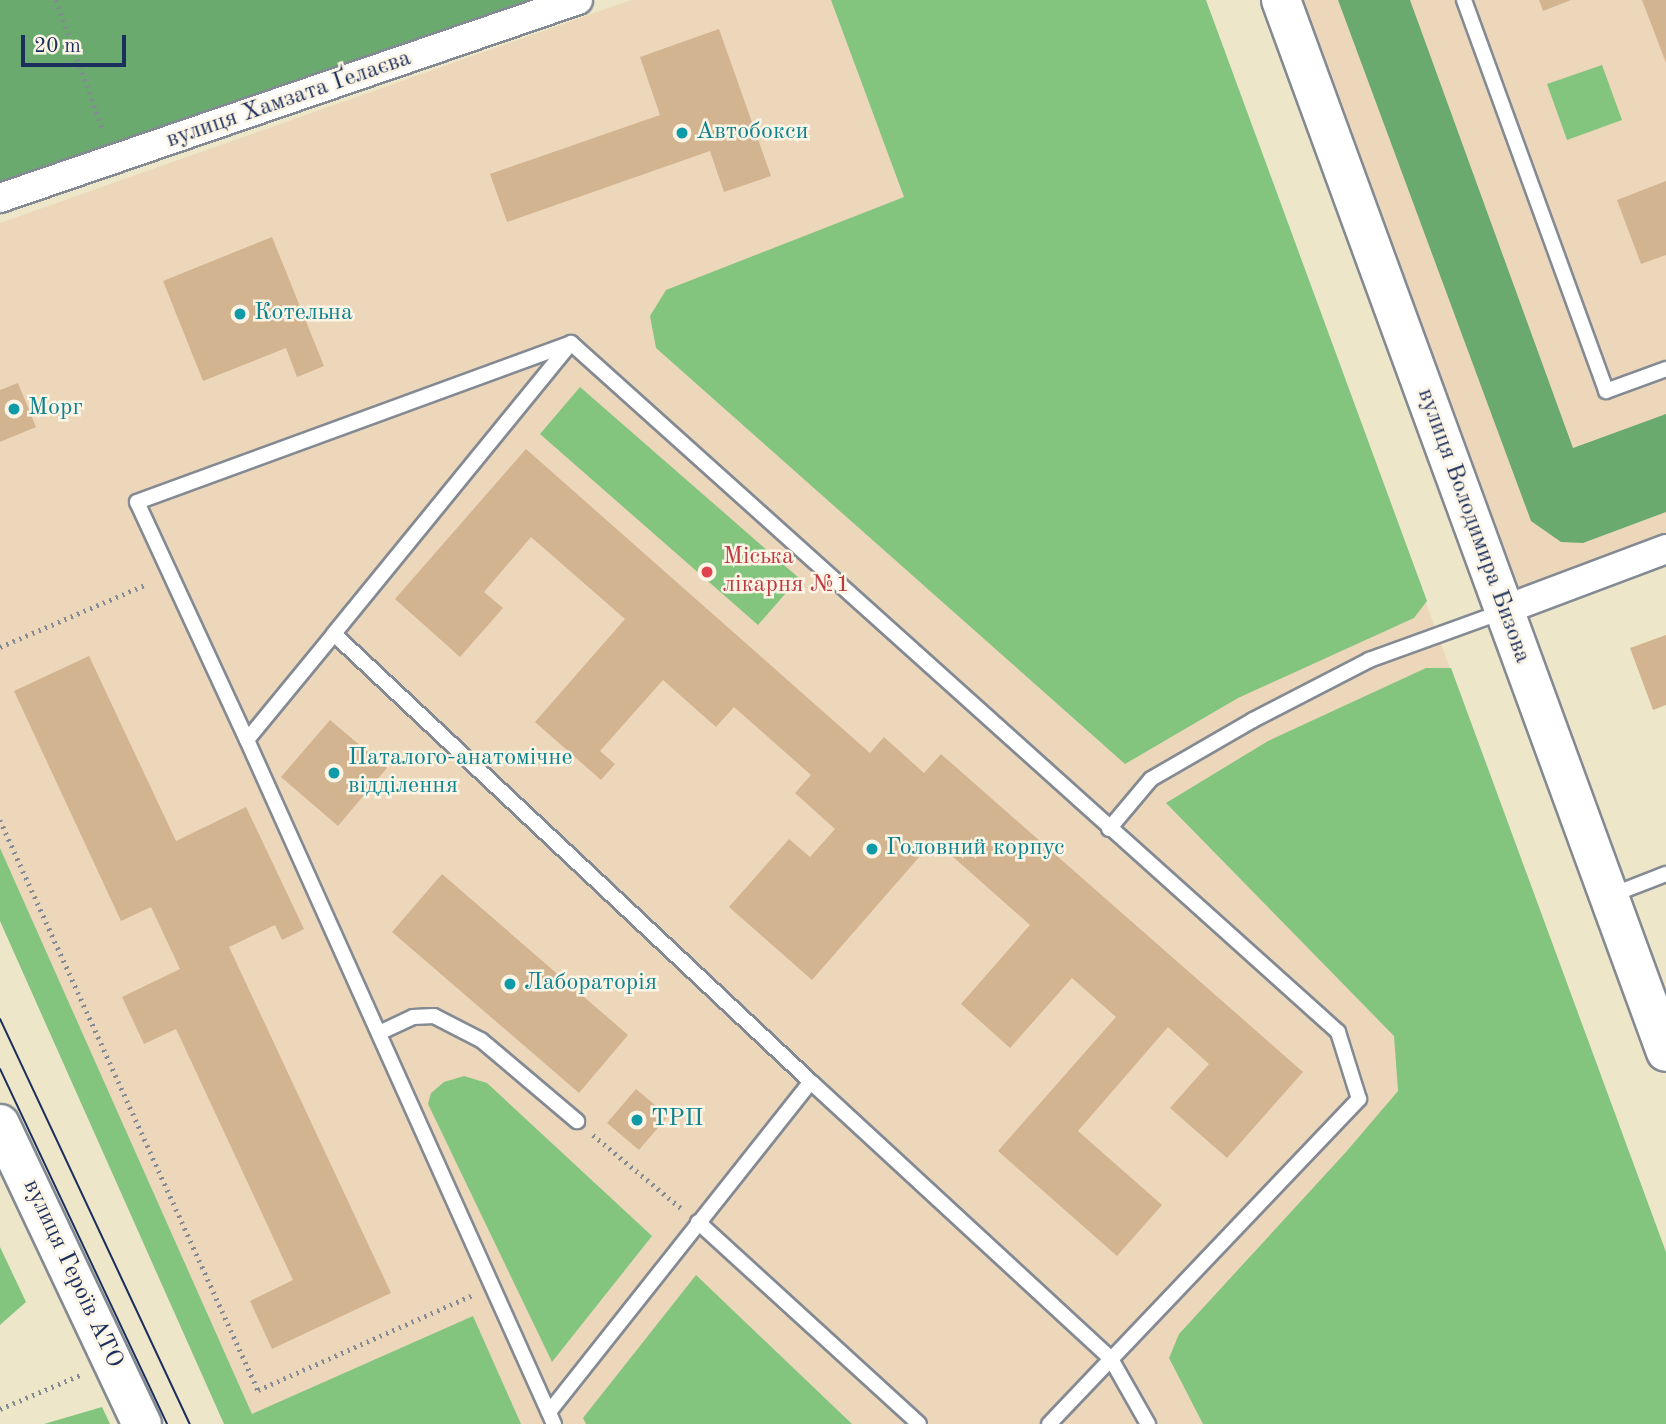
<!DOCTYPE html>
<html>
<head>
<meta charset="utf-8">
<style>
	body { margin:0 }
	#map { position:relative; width:1666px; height:1424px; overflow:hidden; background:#ede6c8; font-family:"Old Standard TT",serif }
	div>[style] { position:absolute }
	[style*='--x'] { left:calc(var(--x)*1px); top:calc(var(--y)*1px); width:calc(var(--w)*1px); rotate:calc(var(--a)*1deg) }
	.built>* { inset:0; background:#edd7ba }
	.green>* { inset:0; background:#83c57f }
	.forest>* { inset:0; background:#6aaa6e }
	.building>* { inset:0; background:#d3b490 }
	.path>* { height:4.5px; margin-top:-2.25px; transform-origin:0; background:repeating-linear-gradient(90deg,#848a93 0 2px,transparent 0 7px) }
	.roads { filter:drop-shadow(2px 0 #848a93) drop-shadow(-2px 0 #848a93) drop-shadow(0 2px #848a93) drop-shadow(0 -2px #848a93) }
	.lane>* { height:14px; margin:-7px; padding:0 7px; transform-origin:7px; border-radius:7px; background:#fff }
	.street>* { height:28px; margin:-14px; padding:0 14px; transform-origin:14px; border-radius:14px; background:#fff }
	.secondary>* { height:38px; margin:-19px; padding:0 19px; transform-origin:19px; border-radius:19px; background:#fff }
	.tram>* { height:2px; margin:-1px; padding:0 1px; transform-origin:1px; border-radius:1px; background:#1b2f5e }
	.dots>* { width:19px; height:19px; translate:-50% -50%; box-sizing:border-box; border:4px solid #fcf5e5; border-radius:50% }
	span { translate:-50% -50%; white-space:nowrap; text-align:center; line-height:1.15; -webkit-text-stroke:5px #fcf5e5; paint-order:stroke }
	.street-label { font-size:24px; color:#1b2f5e }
	.culture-label { font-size:24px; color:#0d838f }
	.left { translate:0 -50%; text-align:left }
	.health-label { font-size:24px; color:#be3a42 }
	.scale { position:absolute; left:21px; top:35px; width:105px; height:32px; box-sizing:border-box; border:4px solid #1b2f5e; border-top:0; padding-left:9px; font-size:21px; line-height:24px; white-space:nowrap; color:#1b2f5e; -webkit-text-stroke:5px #fcf5e5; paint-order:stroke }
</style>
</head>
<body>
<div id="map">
	<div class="built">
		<div style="clip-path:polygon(631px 0,1204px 0,1666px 1255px,1666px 1424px,224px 1424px,0 921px,0 223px)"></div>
		<div style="clip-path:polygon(1281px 0,1666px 0,1666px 549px,1504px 610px)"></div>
	</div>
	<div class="green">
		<div style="clip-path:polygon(831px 0,1206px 0,1427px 601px,1414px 618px,1238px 698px,1125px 764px,656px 348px,650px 316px,666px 290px,904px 197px)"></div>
		<div style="clip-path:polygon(1602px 65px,1622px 120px,1567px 140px,1547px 84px)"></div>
		<div style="clip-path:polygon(580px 387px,799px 578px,758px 625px,540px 434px)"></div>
		<div style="clip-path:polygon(1426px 668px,1451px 668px,1666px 1252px,1666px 1424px,1203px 1424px,1169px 1358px,1179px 1334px,1346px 1152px,1398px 1091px,1394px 1036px,1166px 803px,1268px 741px)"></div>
		<div style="clip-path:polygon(0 848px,252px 1414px,473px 1316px,521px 1424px,224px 1424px,0 921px)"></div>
		<div style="clip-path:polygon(464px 1076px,487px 1083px,652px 1236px,552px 1362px,428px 1104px,431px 1093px,444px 1082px)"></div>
		<div style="clip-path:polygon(0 1247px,26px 1302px,0 1325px)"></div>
		<div style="clip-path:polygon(696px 1275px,852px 1424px,586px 1424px,583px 1418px)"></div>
		<div style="clip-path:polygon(102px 1407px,110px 1424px,44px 1424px)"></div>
	</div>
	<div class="forest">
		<div style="clip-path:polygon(0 0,529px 0,0 182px)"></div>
		<div style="clip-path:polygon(1338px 0,1410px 0,1573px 448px,1666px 414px,1666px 512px,1583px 543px,1561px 542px,1531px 521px)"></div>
	</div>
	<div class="building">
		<div style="clip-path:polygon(1539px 0,1571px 0,1543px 11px)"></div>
		<div style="clip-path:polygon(1642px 0,1666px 0,1666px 63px)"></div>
		<div style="clip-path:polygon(719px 29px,771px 176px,724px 192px,710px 151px,507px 222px,490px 174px,660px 115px,640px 57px)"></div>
		<div style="clip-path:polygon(1666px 181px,1666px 255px,1641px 264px,1617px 200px)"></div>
		<div style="clip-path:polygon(272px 237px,324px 366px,297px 377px,286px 348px,203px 381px,163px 281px)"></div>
		<div style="clip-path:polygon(18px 383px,36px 427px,0 442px,0 390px)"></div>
		<div style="clip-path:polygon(526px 449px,870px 753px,884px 737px,924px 773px,941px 754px,1303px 1072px,1227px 1158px,1170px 1108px,1209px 1064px,1168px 1027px,1078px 1131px,1162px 1205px,1117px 1256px,998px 1151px,1116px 1017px,1072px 978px,1010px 1048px,961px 1004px,1030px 925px,934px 840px,812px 980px,729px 907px,789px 839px,810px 857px,835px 829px,795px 793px,811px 775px,734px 707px,716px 727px,663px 680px,600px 751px,615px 764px,601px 780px,535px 722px,625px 619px,531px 537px,484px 592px,503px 608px,460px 657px,395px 599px)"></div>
		<div style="clip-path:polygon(1666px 635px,1666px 705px,1653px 710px,1630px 648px)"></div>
		<div style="clip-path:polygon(89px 656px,176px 841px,246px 807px,304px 929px,282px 940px,275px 925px,229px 947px,391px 1293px,272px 1349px,250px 1301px,293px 1280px,176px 1029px,144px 1044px,122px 997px,180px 969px,151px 907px,121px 921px,14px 691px)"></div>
		<div style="clip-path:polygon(330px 720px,387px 768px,338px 826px,281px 777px)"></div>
		<div style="clip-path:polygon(442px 874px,628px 1035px,579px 1093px,392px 932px)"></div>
		<div style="clip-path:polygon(636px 1089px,668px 1116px,639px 1150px,607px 1123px)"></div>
	</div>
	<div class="path">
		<div style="--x:56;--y:0;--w:138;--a:70.1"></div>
		<div style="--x:0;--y:647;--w:160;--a:-23.2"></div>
		<div style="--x:0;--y:820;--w:626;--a:65.65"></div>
		<div style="--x:258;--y:1390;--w:234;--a:-23.9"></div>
		<div style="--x:593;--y:1135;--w:114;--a:39.7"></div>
		<div style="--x:0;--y:1409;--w:87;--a:-23"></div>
	</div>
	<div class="roads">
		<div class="lane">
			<div style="--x:1464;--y:0;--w:416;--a:70"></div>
			<div style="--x:1606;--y:391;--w:64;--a:-20.1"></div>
			<div style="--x:571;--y:343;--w:1031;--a:41.93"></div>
			<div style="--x:1338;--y:1032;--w:70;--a:72.6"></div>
			<div style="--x:1359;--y:1099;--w:359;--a:133.6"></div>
			<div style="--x:1111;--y:1359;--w:75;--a:60.4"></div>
			<div style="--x:571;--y:343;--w:375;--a:129.2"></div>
			<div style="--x:334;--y:634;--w:137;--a:129.4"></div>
			<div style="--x:247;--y:740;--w:262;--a:-114.8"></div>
			<div style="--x:137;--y:502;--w:462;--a:-20.1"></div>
			<div style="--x:334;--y:634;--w:654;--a:43.2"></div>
			<div style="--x:811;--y:1082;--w:408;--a:42.7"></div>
			<div style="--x:1111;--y:1359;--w:90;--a:133.6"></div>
			<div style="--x:247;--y:740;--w:750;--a:65.83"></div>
			<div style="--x:1109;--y:829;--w:65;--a:-50"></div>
			<div style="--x:1151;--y:779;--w:118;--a:-30"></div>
			<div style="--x:1253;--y:720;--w:131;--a:-27.3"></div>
			<div style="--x:1369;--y:660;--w:144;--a:-19.9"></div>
			<div style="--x:1612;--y:895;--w:58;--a:-21.3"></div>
			<div style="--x:379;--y:1033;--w:38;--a:-25"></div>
			<div style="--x:413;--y:1017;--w:21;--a:-3"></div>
			<div style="--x:434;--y:1016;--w:53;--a:27.1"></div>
			<div style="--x:481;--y:1040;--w:126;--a:40.2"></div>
			<div style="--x:698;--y:1222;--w:299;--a:42.4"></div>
			<div style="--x:549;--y:1412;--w:421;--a:-51.6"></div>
		</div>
		<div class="street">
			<div style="--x:0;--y:198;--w:611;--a:-18.91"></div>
			<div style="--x:1504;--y:610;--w:173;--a:-20.6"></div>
		</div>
		<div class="secondary">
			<div style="--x:1281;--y:0;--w:1120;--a:69.9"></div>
			<div style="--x:0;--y:1124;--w:332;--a:64.7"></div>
		</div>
	</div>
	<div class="tram">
		<div style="--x:0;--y:1019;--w:447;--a:64.9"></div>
		<div style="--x:0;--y:1069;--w:392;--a:64.8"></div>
	</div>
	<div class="dots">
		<div style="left:682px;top:133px;background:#0f9aa8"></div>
		<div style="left:240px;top:314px;background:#0f9aa8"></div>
		<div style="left:14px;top:409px;background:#0f9aa8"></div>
		<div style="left:707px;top:572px;background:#e0444e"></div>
		<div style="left:334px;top:773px;background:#0f9aa8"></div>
		<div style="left:872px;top:849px;background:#0f9aa8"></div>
		<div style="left:510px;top:984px;background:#0f9aa8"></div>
		<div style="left:637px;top:1120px;background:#0f9aa8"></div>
	</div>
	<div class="street-label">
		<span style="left:289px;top:100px;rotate:-19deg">вулиця Хамзата Ґелаєва</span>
		<span style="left:1473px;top:526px;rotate:70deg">вулиця Володимира Бизова</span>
		<span style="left:72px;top:1274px;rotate:65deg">вулиця Героїв АТО</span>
	</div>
	<div class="culture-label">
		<span class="left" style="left:696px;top:133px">Автобокси</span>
		<span class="left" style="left:254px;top:314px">Котельна</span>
		<span class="left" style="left:28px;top:409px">Морг</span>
		<span class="left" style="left:348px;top:773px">Паталого-анатомічне<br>відділення</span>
		<span class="left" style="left:886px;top:849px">Головний корпус</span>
		<span class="left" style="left:524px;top:984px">Лабораторія</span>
		<span class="left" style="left:651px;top:1120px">ТРП</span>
	</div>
	<div class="health-label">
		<span class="left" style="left:723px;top:572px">Міська<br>лікарня №1</span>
	</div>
	<div class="scale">20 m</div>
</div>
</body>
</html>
